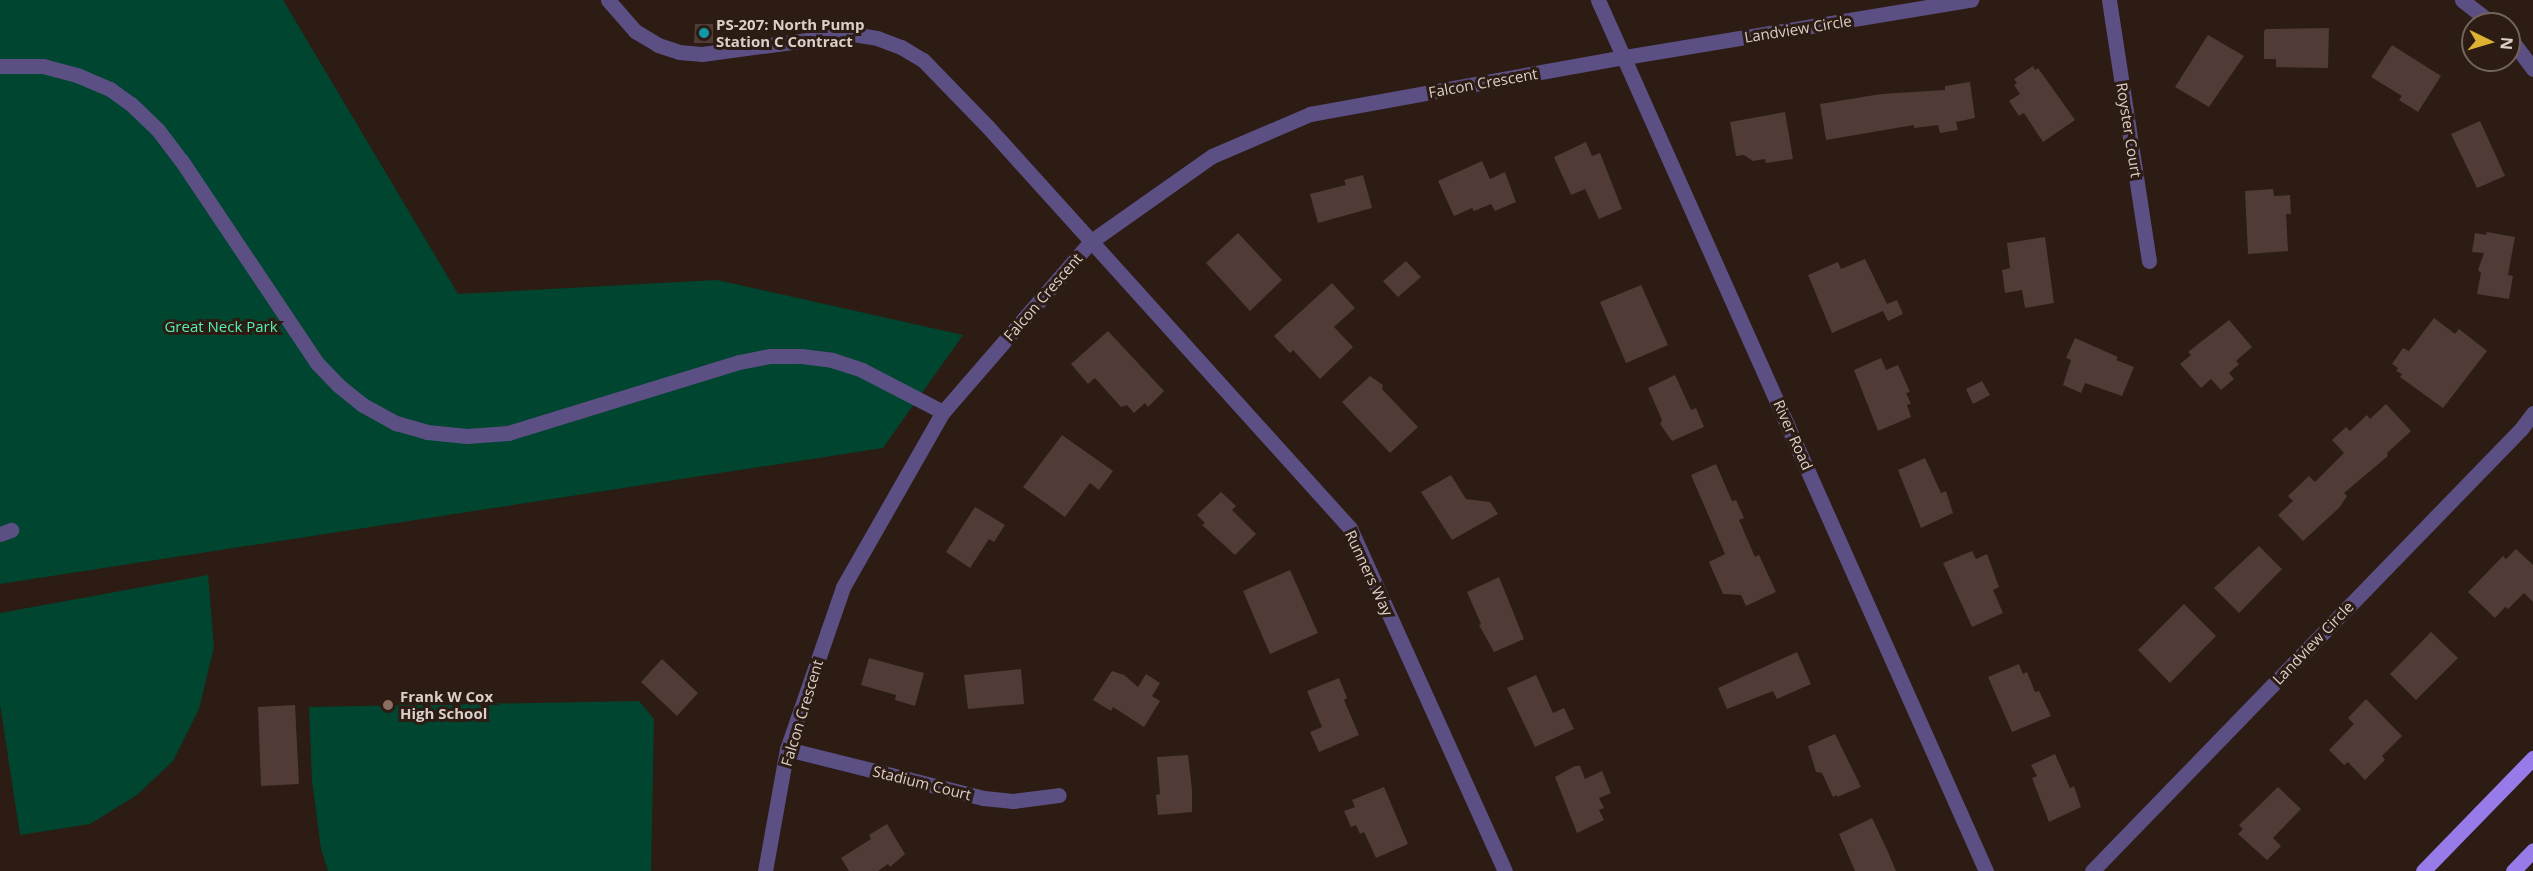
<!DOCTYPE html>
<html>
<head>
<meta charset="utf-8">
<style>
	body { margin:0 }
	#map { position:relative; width:2533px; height:871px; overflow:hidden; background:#2c1c13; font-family:"Open Sans",sans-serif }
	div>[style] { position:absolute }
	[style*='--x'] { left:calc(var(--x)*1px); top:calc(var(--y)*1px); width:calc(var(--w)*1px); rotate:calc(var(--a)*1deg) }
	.green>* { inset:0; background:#00452f }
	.building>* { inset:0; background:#503b37 }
	.minor>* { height:15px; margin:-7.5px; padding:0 7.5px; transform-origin:7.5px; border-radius:7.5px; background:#5b4f84 }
	.major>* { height:15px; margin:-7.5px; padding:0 7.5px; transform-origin:7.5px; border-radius:7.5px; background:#967be9 }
	.dots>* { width:16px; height:16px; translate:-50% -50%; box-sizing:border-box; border:3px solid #2c1c13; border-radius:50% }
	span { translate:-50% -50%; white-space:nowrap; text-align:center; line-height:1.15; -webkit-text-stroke:6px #2c1c13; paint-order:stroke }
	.poi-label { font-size:15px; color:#dbcfc9; font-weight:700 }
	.left { translate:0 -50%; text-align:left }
	.street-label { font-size:15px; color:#dbcfc9 }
	.park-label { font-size:15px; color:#52f0b4 }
	.north { position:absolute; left:2461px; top:12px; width:60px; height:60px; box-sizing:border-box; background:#2c1c13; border:2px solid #72645c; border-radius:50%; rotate:95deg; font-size:16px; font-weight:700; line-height:24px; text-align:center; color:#dbcfc9 }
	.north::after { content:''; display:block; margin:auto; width:21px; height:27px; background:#deb133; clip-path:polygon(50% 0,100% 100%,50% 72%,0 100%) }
</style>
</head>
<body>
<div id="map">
	<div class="green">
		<div style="clip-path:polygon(0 0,283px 0,458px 294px,717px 280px,963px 335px,883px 448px,0 584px)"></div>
		<div style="clip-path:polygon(208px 575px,214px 647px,199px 709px,173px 761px,137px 795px,90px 824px,20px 835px,0 704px,0 613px)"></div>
		<div style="clip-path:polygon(639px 701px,654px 719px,651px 871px,328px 871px,321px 849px,312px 780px,309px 707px)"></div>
	</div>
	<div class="building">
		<div style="clip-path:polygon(695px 24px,713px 24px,713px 43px,694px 43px)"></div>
		<div style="clip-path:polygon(2329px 28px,2328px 68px,2276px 67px,2276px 59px,2264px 59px,2264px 31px,2266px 29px)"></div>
		<div style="clip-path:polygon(2208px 35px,2244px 56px,2209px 107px,2175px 87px)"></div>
		<div style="clip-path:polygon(2392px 45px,2441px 76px,2418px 112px,2399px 100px,2402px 96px,2371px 77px)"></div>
		<div style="clip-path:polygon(2033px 66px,2035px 70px,2038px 68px,2075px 120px,2043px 142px,2024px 113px,2019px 116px,2009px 101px,2020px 94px,2014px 85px,2017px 83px,2014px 79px)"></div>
		<div style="clip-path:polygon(1970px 82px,1975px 118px,1956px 122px,1958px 130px,1940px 133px,1938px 125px,1914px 128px,1914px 125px,1826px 140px,1820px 104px,1881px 94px,1945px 90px,1945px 86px)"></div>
		<div style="clip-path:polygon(1785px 112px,1793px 159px,1766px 163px,1765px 159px,1753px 161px,1744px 155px,1736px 156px,1730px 122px)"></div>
		<div style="clip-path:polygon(2480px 121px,2505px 176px,2477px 188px,2451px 134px)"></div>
		<div style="clip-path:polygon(1586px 142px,1592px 156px,1600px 153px,1622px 209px,1599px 219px,1585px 189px,1571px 195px,1554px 157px)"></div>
		<div style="clip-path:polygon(1482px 161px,1490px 179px,1505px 172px,1516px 202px,1495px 211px,1491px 204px,1474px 211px,1472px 208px,1454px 216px,1438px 181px)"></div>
		<div style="clip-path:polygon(1363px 175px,1372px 208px,1318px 223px,1310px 194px,1346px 185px,1344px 180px)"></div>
		<div style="clip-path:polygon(2273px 189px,2274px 196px,2290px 195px,2291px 214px,2286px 214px,2288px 251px,2248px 254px,2245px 191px)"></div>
		<div style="clip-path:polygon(2487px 232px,2515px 237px,2508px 275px,2513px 276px,2509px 299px,2477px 294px,2481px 273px,2478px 270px,2484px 253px,2472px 252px,2475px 233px,2486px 235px)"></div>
		<div style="clip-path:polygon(1238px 233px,1282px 280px,1250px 311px,1206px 263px)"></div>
		<div style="clip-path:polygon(2045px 237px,2054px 303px,2025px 308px,2022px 290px,2005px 293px,2002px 270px,2010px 268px,2007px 243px)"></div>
		<div style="clip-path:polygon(1865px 259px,1887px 304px,1897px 300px,1903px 314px,1888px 321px,1883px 311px,1832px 333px,1808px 275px,1838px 262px,1841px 269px)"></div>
		<div style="clip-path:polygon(1406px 261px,1421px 277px,1398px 297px,1383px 281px)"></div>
		<div style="clip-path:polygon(1332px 283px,1355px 308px,1334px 327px,1353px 347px,1320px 379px,1293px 350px,1290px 353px,1274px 336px)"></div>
		<div style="clip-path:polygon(1641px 285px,1668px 345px,1626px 363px,1600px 302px)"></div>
		<div style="clip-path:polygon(2434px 318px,2455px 334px,2459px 329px,2487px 351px,2443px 408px,2400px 377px,2402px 374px,2396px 371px,2398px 368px,2392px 364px,2403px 348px,2409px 351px)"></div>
		<div style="clip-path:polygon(2229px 320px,2252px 347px,2236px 361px,2239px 364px,2229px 373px,2234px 379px,2221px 390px,2211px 379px,2201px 388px,2180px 364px,2191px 355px,2188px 352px)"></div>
		<div style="clip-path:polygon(1108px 331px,1164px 391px,1148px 407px,1145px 403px,1134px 413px,1127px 405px,1121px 407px,1095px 378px,1088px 384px,1071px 364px)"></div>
		<div style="clip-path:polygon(2075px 338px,2118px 357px,2116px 360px,2134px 367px,2122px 396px,2085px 383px,2081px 393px,2063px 385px,2071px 360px,2066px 358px)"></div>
		<div style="clip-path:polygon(1881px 358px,1886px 370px,1898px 365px,1910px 392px,1906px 393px,1911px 404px,1907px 405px,1911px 417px,1878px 431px,1854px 370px)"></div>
		<div style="clip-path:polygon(1675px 375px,1691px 410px,1696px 408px,1704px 427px,1672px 441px,1660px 424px,1662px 420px,1648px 388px)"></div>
		<div style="clip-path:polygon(1370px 376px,1383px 385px,1382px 389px,1418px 427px,1390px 453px,1342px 402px)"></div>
		<div style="clip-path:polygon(1982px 381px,1990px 395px,1973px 404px,1966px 389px)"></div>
		<div style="clip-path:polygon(2386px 404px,2411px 431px,2387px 453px,2388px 456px,2344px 493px,2347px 496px,2339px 508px,2303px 541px,2278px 515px,2293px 501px,2288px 496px,2309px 476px,2315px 482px,2344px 453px,2332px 440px,2346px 427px,2350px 431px,2367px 415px,2370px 419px)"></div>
		<div style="clip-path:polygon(1062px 435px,1113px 471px,1099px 490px,1090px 483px,1065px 517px,1023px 487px)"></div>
		<div style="clip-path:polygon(1925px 458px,1941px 493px,1946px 491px,1953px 513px,1921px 528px,1898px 470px)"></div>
		<div style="clip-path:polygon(1716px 464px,1732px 501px,1736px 500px,1744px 518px,1739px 520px,1755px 557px,1759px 555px,1776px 592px,1746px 606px,1741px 595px,1723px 594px,1709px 562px,1725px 554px,1691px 475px)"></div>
		<div style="clip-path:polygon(1451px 475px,1466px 499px,1490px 502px,1498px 514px,1452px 540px,1421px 492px)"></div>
		<div style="clip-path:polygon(1221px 492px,1236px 506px,1232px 510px,1256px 534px,1235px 555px,1202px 525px,1205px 523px,1197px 515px)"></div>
		<div style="clip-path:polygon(975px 507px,1005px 525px,994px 542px,989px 539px,970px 568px,946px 552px)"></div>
		<div style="clip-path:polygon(2259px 546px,2282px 569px,2239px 613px,2214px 588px)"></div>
		<div style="clip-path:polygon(2516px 549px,2533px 565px,2533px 602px,2524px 593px,2508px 609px,2505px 607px,2495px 618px,2468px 592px,2503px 556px,2506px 559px)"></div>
		<div style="clip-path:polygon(1972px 551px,1976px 559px,1987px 554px,1999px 587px,1993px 590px,2003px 613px,1972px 627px,1943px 563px)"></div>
		<div style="clip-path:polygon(1290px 570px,1318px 633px,1270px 654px,1243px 591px)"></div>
		<div style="clip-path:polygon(1499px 577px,1524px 639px,1494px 652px,1479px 625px,1481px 624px,1467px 592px)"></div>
		<div style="clip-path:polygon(2184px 604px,2216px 636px,2170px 683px,2138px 650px)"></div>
		<div style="clip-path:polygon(2431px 632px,2458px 658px,2416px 700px,2390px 674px)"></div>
		<div style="clip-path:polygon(1797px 652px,1811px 684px,1777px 699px,1773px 691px,1727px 709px,1718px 688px)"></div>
		<div style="clip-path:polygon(869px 658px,924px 673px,915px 706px,895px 700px,896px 695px,861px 685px)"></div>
		<div style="clip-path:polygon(662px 659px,698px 693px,677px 716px,641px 682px)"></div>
		<div style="clip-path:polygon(2019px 664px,2023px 674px,2027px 672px,2035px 692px,2039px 691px,2051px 716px,2012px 732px,1988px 677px)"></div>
		<div style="clip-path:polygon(1021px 669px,1024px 704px,968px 709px,964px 675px)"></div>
		<div style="clip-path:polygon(1112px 671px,1124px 675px,1138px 687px,1146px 674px,1160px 683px,1152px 696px,1160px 701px,1144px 727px,1113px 707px,1111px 711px,1093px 700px)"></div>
		<div style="clip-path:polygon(1536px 675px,1553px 713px,1564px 708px,1574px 729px,1535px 747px,1507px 688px)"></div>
		<div style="clip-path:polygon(1339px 678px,1347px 698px,1344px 700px,1359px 735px,1319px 752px,1310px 732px,1322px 727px,1307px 691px)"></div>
		<div style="clip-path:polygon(2366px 699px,2402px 736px,2382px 756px,2385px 760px,2365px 780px,2348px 762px,2344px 765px,2329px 750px,2354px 724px,2348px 718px)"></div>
		<div style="clip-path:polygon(295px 705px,299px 784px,261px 786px,258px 707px)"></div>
		<div style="clip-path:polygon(1835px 734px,1861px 787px,1837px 797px,1837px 795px,1833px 797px,1822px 773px,1816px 772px,1808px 746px)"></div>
		<div style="clip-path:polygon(2055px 754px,2070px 788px,2074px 786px,2081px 807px,2049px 822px,2032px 778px,2037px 776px,2031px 765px)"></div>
		<div style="clip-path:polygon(1188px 755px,1192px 790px,1192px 812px,1158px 815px,1156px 795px,1160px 794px,1157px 757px)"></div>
		<div style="clip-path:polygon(1575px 766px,1580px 766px,1585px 779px,1602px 771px,1611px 793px,1599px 798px,1604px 808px,1599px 810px,1604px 820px,1577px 833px,1555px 777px)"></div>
		<div style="clip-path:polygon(1384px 787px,1408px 844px,1376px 858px,1364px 832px,1360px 834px,1356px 825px,1351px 827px,1344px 811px,1355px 807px,1352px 800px)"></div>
		<div style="clip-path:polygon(2278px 787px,2301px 809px,2273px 838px,2281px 846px,2267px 860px,2238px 834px,2243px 829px,2239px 825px)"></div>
		<div style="clip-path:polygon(1872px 818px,1888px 852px,1896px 871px,1855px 871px,1839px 834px)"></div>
		<div style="clip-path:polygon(887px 824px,905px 854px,890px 867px,888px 864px,878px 871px,849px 871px,841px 858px,871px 839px,869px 835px)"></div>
	</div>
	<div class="minor">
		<div style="--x:608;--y:0;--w:41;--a:48.9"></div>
		<div style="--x:635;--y:31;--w:27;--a:31"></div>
		<div style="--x:658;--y:45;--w:22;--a:18"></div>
		<div style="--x:679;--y:52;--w:23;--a:5"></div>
		<div style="--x:702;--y:54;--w:151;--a:-7.6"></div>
		<div style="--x:852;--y:34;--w:25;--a:9"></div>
		<div style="--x:877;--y:38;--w:26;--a:21"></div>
		<div style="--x:901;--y:47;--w:26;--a:31"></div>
		<div style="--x:923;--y:60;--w:93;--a:45.9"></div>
		<div style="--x:988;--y:127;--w:540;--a:47.93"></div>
		<div style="--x:1350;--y:528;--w:376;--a:65.7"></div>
		<div style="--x:1598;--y:0;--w:954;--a:65.99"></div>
		<div style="--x:2109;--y:0;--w:264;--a:81.3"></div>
		<div style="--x:2462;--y:0;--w:39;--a:38"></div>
		<div style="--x:2509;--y:37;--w:40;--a:53"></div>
		<div style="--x:0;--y:66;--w:43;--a:0"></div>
		<div style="--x:43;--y:66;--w:35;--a:15"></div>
		<div style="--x:77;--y:75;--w:36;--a:23"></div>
		<div style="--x:110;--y:89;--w:26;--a:36"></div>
		<div style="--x:131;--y:104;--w:37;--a:44"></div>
		<div style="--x:158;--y:130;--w:38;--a:53"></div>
		<div style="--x:181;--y:160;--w:243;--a:56.2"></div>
		<div style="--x:316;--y:362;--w:32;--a:46"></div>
		<div style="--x:338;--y:385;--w:32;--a:39"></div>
		<div style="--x:363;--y:405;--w:38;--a:29"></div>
		<div style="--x:396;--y:423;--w:32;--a:16"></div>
		<div style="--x:427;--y:432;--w:40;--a:5.7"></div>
		<div style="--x:467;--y:436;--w:41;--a:-4.2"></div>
		<div style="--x:508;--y:433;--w:242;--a:-17.1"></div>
		<div style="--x:739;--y:362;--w:32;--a:-11"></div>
		<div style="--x:770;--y:356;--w:31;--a:0"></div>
		<div style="--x:801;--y:356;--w:31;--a:7"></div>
		<div style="--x:832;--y:360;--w:32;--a:18"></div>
		<div style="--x:862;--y:370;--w:91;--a:27.4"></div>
		<div style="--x:0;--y:534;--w:12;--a:-20"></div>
		<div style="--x:787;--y:749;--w:203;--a:14"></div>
		<div style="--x:984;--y:798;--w:29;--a:6"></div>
		<div style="--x:1013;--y:801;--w:46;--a:-7.4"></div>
		<div style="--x:765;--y:871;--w:124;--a:-79.8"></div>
		<div style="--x:787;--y:749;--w:171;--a:-70.9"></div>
		<div style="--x:843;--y:587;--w:202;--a:-60.3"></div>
		<div style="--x:943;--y:412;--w:225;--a:-49.1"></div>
		<div style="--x:1090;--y:242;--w:149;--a:-35.2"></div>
		<div style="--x:1212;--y:156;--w:107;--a:-23.2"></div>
		<div style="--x:1310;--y:114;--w:320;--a:-10.3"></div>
		<div style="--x:1625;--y:57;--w:351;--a:-9.4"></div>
		<div style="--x:2092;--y:871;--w:616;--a:-45.86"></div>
		<div style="--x:2521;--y:429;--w:20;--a:-53"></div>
	</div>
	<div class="major">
		<div style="--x:2423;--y:871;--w:158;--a:-45.8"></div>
		<div style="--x:2513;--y:871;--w:29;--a:-46"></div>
	</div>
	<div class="dots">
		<div style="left:704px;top:33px;background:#0f9aa8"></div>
		<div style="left:388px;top:705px;background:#8d6e63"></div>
	</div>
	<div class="poi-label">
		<span class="left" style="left:716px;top:33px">PS-207: North Pump<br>Station C Contract</span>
		<span class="left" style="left:400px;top:705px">Frank W Cox<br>High School</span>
	</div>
	<div class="street-label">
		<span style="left:1798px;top:29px;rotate:-9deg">Landview Circle</span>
		<span style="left:1483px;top:83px;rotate:-10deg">Falcon Crescent</span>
		<span style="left:2129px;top:130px;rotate:81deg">Royster Court</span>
		<span style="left:1043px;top:297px;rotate:-49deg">Falcon Crescent</span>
		<span style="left:1793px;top:435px;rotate:66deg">River Road</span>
		<span style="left:1369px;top:573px;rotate:65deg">Runners Way</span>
		<span style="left:2313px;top:643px;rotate:-46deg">Landview Circle</span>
		<span style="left:802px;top:713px;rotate:-73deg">Falcon Crescent</span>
		<span style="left:922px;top:783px;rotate:14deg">Stadium Court</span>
	</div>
	<div class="park-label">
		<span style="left:221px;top:327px">Great Neck Park</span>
	</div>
	<div class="north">N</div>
</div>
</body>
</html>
